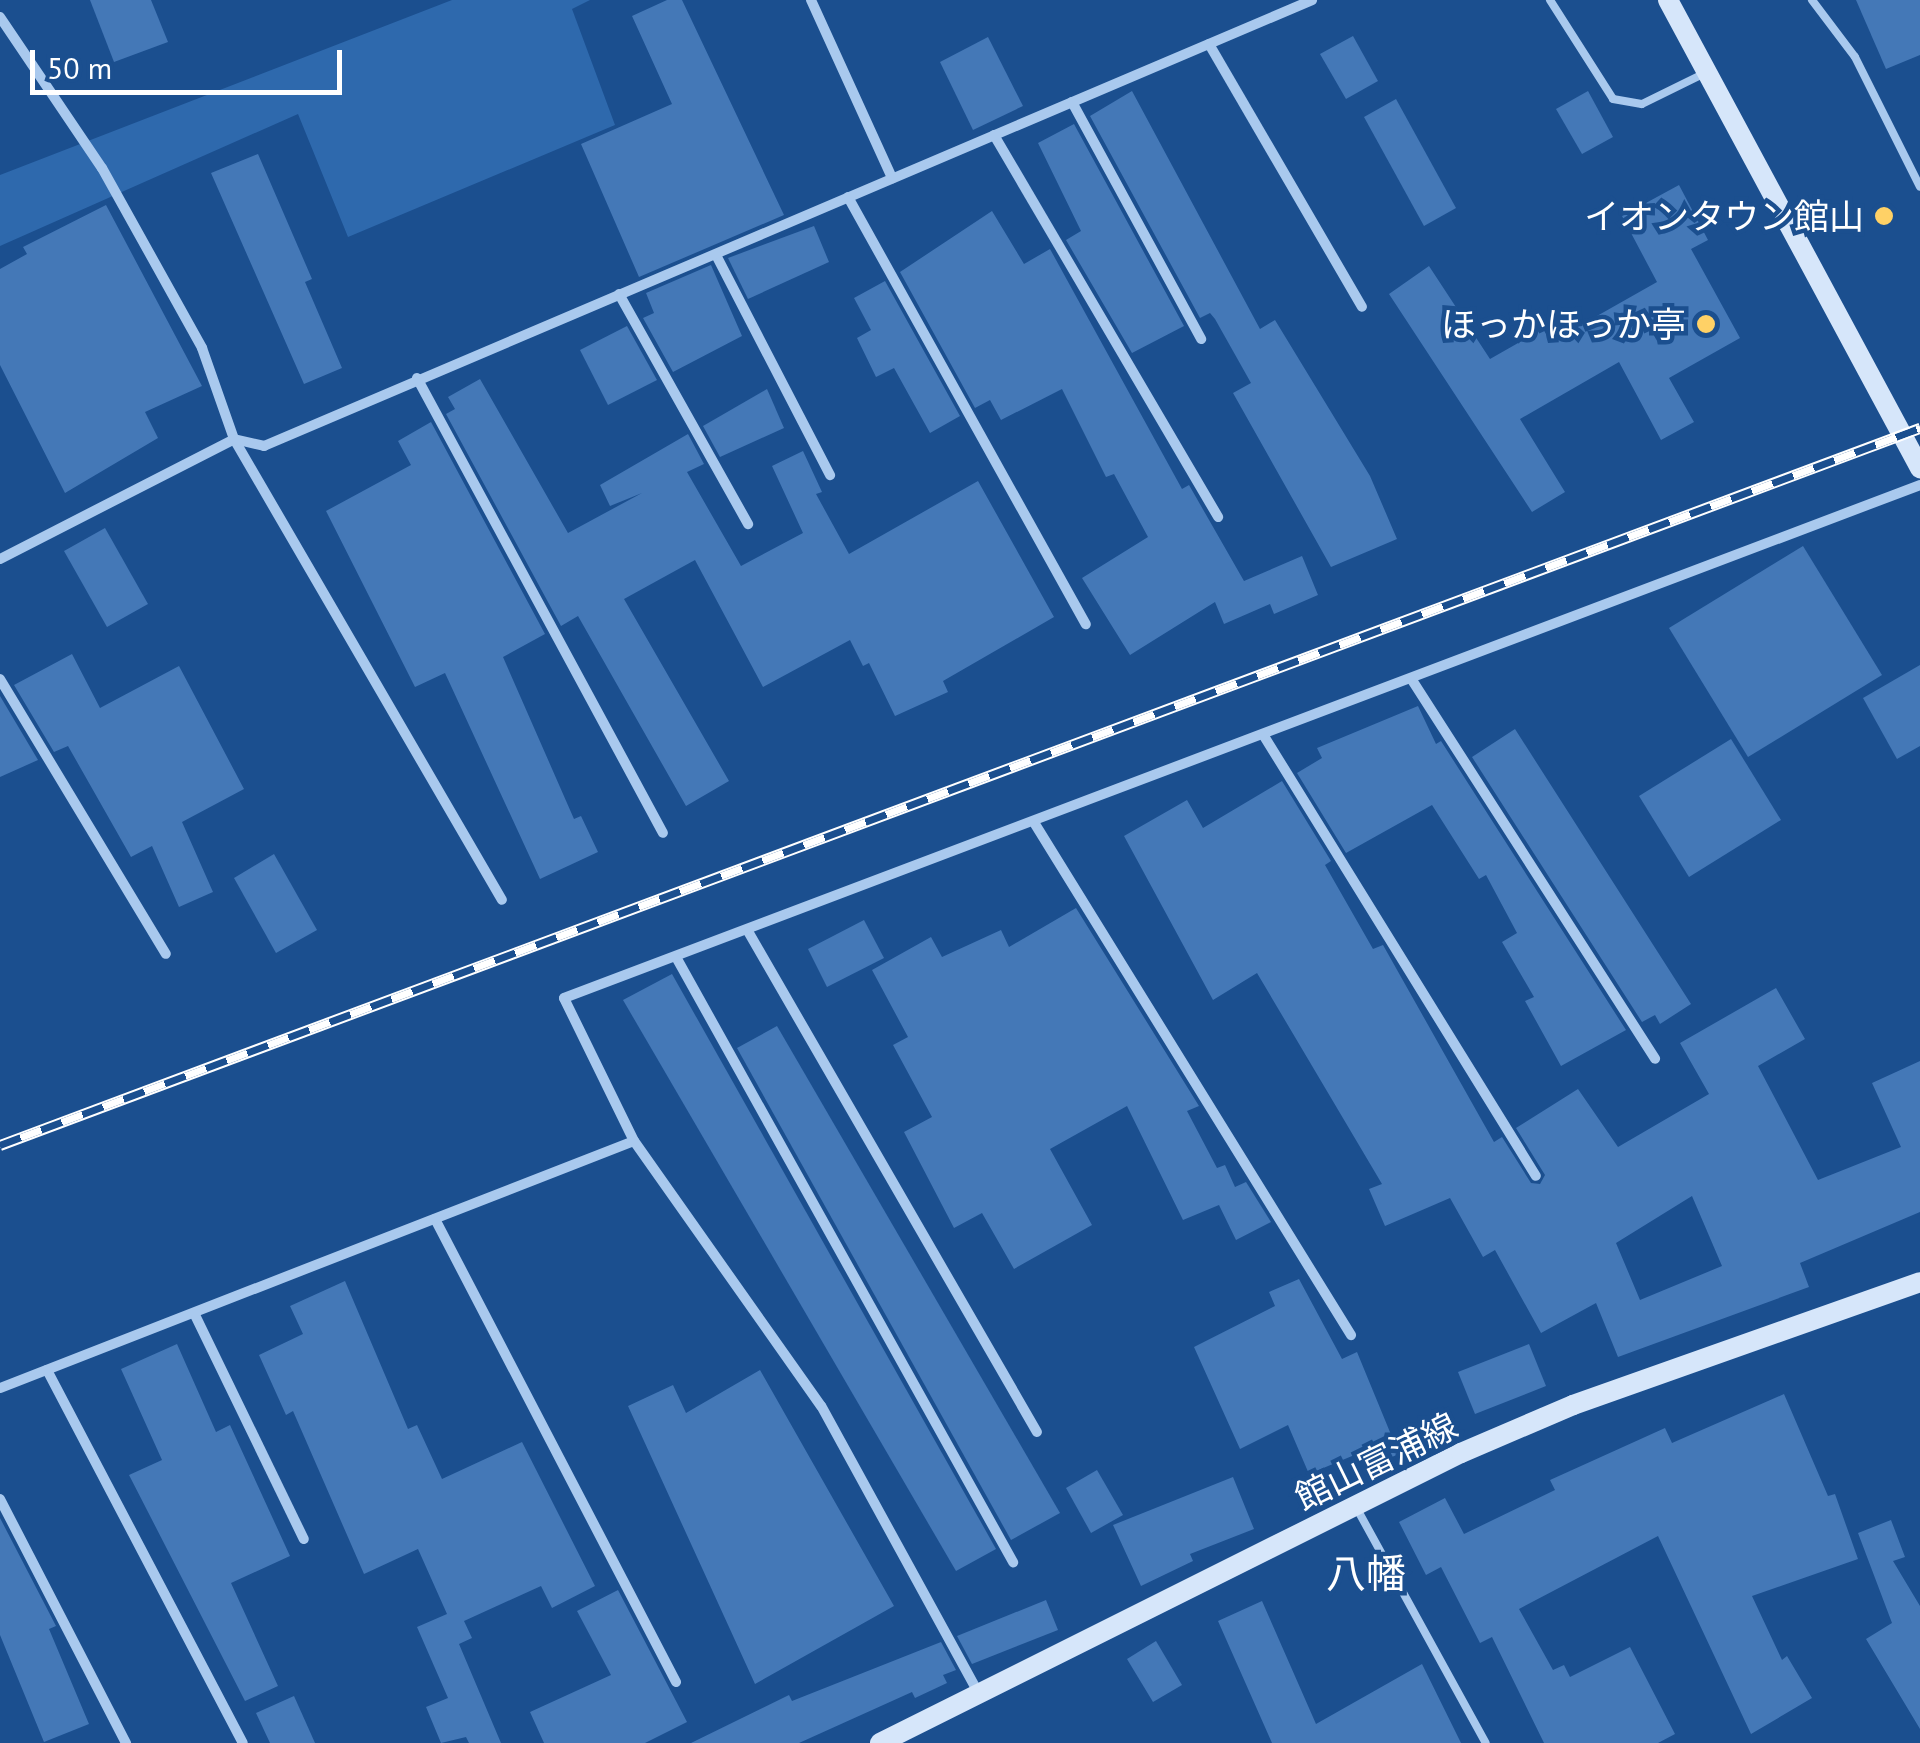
<!DOCTYPE html>
<html>
<head>
<meta charset="utf-8">
<style>
	body { margin:0 }
	#map { position:relative; width:1920px; height:1743px; overflow:hidden; background:#1b4f8f; font-family:"PT Sans","Noto Sans JP",sans-serif }
	div>[style] { position:absolute }
	[style*='--x'] { left:calc(var(--x)*1px); top:calc(var(--y)*1px); width:calc(var(--w)*1px); rotate:calc(var(--a)*1deg) }
	.green>* { inset:0; background:#2e69ad }
	.building>* { inset:0; background:#4478b7 }
	.lane>* { height:8px; margin:-4px; padding:0 4px; transform-origin:4px; border-radius:4px; background:#a9c9ee }
	.street>* { height:10px; margin:-5px; padding:0 5px; transform-origin:5px; border-radius:5px; background:#a9c9ee }
	.secondary>* { height:20px; margin:-10px; padding:0 10px; transform-origin:10px; border-radius:10px; background:#d6e6fa }
	.rail>* { height:11px; margin-top:-5.5px; transform-origin:0; background:repeating-linear-gradient(90deg,#1b4f8f 0 22px,#fff 0 44px); box-sizing:border-box; border-block:2px solid #fff }
	.dots>* { width:28px; height:28px; translate:-50% -50%; box-sizing:border-box; border:5px solid #1b4f8f; border-radius:50% }
	span { translate:-50% -50%; white-space:nowrap; text-align:center; line-height:1.15; -webkit-text-stroke:9px #1b4f8f; paint-order:stroke }
	.poi-label { font-size:35px; color:#fff }
	.right { translate:-100% -50%; text-align:right }
	.street-label { font-size:35px; color:#fff }
	.quarter-label { font-size:40px; color:#fff }
	.scale { position:absolute; left:30px; top:50px; width:312px; height:45px; box-sizing:border-box; border:5px solid #fff; border-top:0; padding-left:12px; font-size:30px; line-height:35px; white-space:nowrap; color:#fff; -webkit-text-stroke:8px #1b4f8f; paint-order:stroke }
</style>
</head>
<body>
<div id="map">
	<div class="green">
		<div style="clip-path:polygon(452px 0,590px 0,572px 9px,615px 125px,348px 237px,298px 114px,0 246px,0 175px)"></div>
	</div>
	<div class="building">
		<div style="clip-path:polygon(90px 0,151px 0,168px 42px,114px 62px)"></div>
		<div style="clip-path:polygon(667px 0,682px 0,784px 215px,639px 277px,581px 144px,672px 104px,632px 16px)"></div>
		<div style="clip-path:polygon(1856px 0,1920px 0,1920px 55px,1886px 69px)"></div>
		<div style="clip-path:polygon(1353px 36px,1378px 81px,1346px 99px,1320px 54px)"></div>
		<div style="clip-path:polygon(988px 37px,1023px 106px,973px 130px,940px 62px)"></div>
		<div style="clip-path:polygon(1132px 91px,1260px 329px,1275px 320px,1370px 476px,1397px 539px,1331px 567px,1233px 393px,1251px 383px,1215px 319px,1210px 313px,1200px 318px,1090px 116px)"></div>
		<div style="clip-path:polygon(1588px 91px,1613px 137px,1582px 154px,1556px 109px)"></div>
		<div style="clip-path:polygon(1396px 99px,1456px 208px,1424px 226px,1364px 117px)"></div>
		<div style="clip-path:polygon(1074px 124px,1184px 326px,1132px 353px,1066px 240px,1081px 231px,1038px 143px)"></div>
		<div style="clip-path:polygon(258px 154px,312px 279px,305px 282px,342px 368px,304px 384px,211px 173px)"></div>
		<div style="clip-path:polygon(1679px 185px,1708px 240px,1691px 249px,1740px 338px,1669px 378px,1694px 422px,1661px 440px,1619px 362px,1520px 419px,1565px 492px,1532px 512px,1389px 294px,1429px 266px,1490px 359px,1543px 329px,1551px 342px,1657px 282px,1622px 216px)"></div>
		<div style="clip-path:polygon(106px 205px,202px 386px,145px 412px,158px 438px,65px 493px,0 365px,0 269px,27px 254px,23px 247px)"></div>
		<div style="clip-path:polygon(992px 211px,1024px 264px,1050px 249px,1182px 489px,1189px 485px,1244px 581px,1302px 556px,1318px 595px,1274px 614px,1270px 604px,1224px 624px,1215px 602px,1130px 655px,1082px 578px,1148px 537px,1114px 474px,1106px 477px,1062px 389px,1001px 420px,990px 400px,975px 408px,900px 272px)"></div>
		<div style="clip-path:polygon(814px 226px,829px 262px,748px 299px,728px 258px)"></div>
		<div style="clip-path:polygon(711px 265px,742px 336px,673px 372px,643px 318px,654px 313px,646px 293px)"></div>
		<div style="clip-path:polygon(885px 281px,960px 416px,930px 433px,894px 368px,876px 377px,857px 338px,871px 330px,854px 298px)"></div>
		<div style="clip-path:polygon(627px 326px,657px 380px,608px 405px,580px 350px)"></div>
		<div style="clip-path:polygon(480px 379px,568px 533px,642px 493px,610px 506px,600px 485px,688px 434px,704px 464px,687px 472px,741px 566px,803px 533px,772px 466px,803px 451px,822px 492px,816px 494px,849px 554px,978px 481px,1054px 617px,943px 681px,948px 692px,895px 716px,869px 663px,863px 666px,850px 640px,763px 687px,695px 560px,684px 566px,624px 599px,729px 781px,686px 806px,578px 616px,561px 626px,446px 414px,455px 409px,448px 397px)"></div>
		<div style="clip-path:polygon(767px 389px,784px 428px,720px 457px,703px 426px)"></div>
		<div style="clip-path:polygon(431px 422px,545px 634px,503px 657px,574px 819px,581px 816px,598px 852px,540px 879px,445px 673px,415px 687px,326px 511px,411px 465px,398px 441px)"></div>
		<div style="clip-path:polygon(105px 528px,148px 604px,107px 627px,64px 551px)"></div>
		<div style="clip-path:polygon(1803px 546px,1882px 675px,1748px 757px,1669px 628px)"></div>
		<div style="clip-path:polygon(72px 654px,100px 708px,179px 666px,244px 789px,182px 822px,213px 892px,179px 907px,152px 846px,131px 857px,68px 746px,54px 752px,14px 685px)"></div>
		<div style="clip-path:polygon(1920px 665px,1920px 746px,1897px 759px,1863px 698px)"></div>
		<div style="clip-path:polygon(0 696px,38px 760px,0 777px)"></div>
		<div style="clip-path:polygon(1418px 706px,1436px 744px,1441px 741px,1626px 1030px,1561px 1066px,1525px 1001px,1534px 997px,1502px 942px,1517px 933px,1486px 875px,1479px 879px,1432px 805px,1346px 853px,1297px 773px,1322px 758px,1317px 748px)"></div>
		<div style="clip-path:polygon(1515px 729px,1691px 1004px,1660px 1024px,1655px 1015px,1642px 1022px,1472px 757px)"></div>
		<div style="clip-path:polygon(1731px 739px,1781px 820px,1689px 877px,1639px 796px)"></div>
		<div style="clip-path:polygon(evenodd,1282px 781px,1331px 861px,1325px 865px,1373px 949px,1383px 945px,1494px 1142px,1502px 1137px,1531px 1183px,1540px 1184px,1545px 1175px,1516px 1128px,1578px 1089px,1618px 1147px,1709px 1094px,1680px 1043px,1776px 988px,1805px 1039px,1758px 1066px,1818px 1180px,1901px 1147px,1872px 1083px,1920px 1061px,1920px 1212px,1800px 1263px,1809px 1287px,1618px 1357px,1596px 1303px,1541px 1333px,1495px 1250px,1483px 1257px,1450px 1198px,1385px 1226px,1369px 1189px,1382px 1184px,1257px 973px,1213px 1000px,1124px 836px,1187px 800px,1203px 828px,1282px 781px,1692px 1196px,1722px 1266px,1640px 1300px,1616px 1243px,1692px 1196px)"></div>
		<div style="clip-path:polygon(274px 854px,317px 930px,276px 953px,234px 878px)"></div>
		<div style="clip-path:polygon(1076px 908px,1199px 1106px,1187px 1111px,1217px 1168px,1225px 1165px,1235px 1187px,1246px 1182px,1271px 1222px,1236px 1240px,1219px 1205px,1183px 1220px,1127px 1106px,1050px 1149px,1092px 1225px,1014px 1269px,982px 1213px,954px 1228px,904px 1132px,932px 1117px,893px 1045px,908px 1037px,872px 970px,931px 937px,942px 957px,1001px 930px,1009px 947px)"></div>
		<div style="clip-path:polygon(864px 920px,884px 958px,827px 987px,808px 949px)"></div>
		<div style="clip-path:polygon(672px 974px,996px 1549px,956px 1571px,623px 1000px)"></div>
		<div style="clip-path:polygon(777px 1026px,1060px 1513px,1011px 1540px,737px 1048px)"></div>
		<div style="clip-path:polygon(1299px 1279px,1342px 1359px,1357px 1352px,1399px 1454px,1370px 1466px,1364px 1451px,1309px 1474px,1288px 1425px,1240px 1449px,1194px 1347px,1275px 1306px,1269px 1292px)"></div>
		<div style="clip-path:polygon(345px 1281px,408px 1429px,417px 1425px,442px 1479px,522px 1442px,595px 1586px,552px 1608px,541px 1586px,464px 1621px,472px 1638px,459px 1644px,501px 1743px,469px 1743px,466px 1737px,441px 1743px,426px 1707px,448px 1698px,417px 1627px,447px 1614px,418px 1549px,364px 1574px,293px 1411px,286px 1415px,259px 1355px,303px 1334px,290px 1306px)"></div>
		<div style="clip-path:polygon(177px 1344px,216px 1432px,230px 1425px,290px 1556px,231px 1583px,278px 1686px,245px 1701px,129px 1475px,162px 1460px,121px 1369px)"></div>
		<div style="clip-path:polygon(1529px 1344px,1546px 1386px,1475px 1414px,1458px 1372px)"></div>
		<div style="clip-path:polygon(760px 1370px,894px 1606px,755px 1684px,628px 1406px,673px 1385px,686px 1413px)"></div>
		<div style="clip-path:polygon(1784px 1394px,1828px 1496px,1835px 1494px,1858px 1559px,1752px 1596px,1782px 1660px,1787px 1656px,1812px 1698px,1751px 1734px,1658px 1536px,1519px 1609px,1553px 1670px,1564px 1665px,1570px 1677px,1630px 1647px,1675px 1734px,1658px 1743px,1544px 1743px,1492px 1637px,1480px 1643px,1441px 1567px,1426px 1575px,1399px 1522px,1445px 1498px,1464px 1534px,1555px 1490px,1550px 1480px,1665px 1428px,1672px 1443px)"></div>
		<div style="clip-path:polygon(1097px 1470px,1123px 1515px,1091px 1533px,1066px 1488px)"></div>
		<div style="clip-path:polygon(1233px 1477px,1254px 1529px,1190px 1554px,1193px 1561px,1141px 1586px,1113px 1525px)"></div>
		<div style="clip-path:polygon(0 1518px,56px 1626px,49px 1629px,89px 1724px,44px 1742px,0 1635px)"></div>
		<div style="clip-path:polygon(1891px 1520px,1905px 1557px,1893px 1561px,1920px 1606px,1920px 1729px,1866px 1639px,1892px 1623px,1858px 1533px)"></div>
		<div style="clip-path:polygon(618px 1590px,687px 1722px,645px 1743px,544px 1743px,530px 1712px,611px 1675px,577px 1611px)"></div>
		<div style="clip-path:polygon(1046px 1600px,1058px 1630px,972px 1664px,957px 1636px)"></div>
		<div style="clip-path:polygon(1262px 1601px,1316px 1724px,1422px 1664px,1461px 1743px,1272px 1743px,1218px 1621px)"></div>
		<div style="clip-path:polygon(1156px 1641px,1182px 1685px,1153px 1702px,1127px 1659px)"></div>
		<div style="clip-path:polygon(941px 1642px,956px 1670px,943px 1675px,947px 1683px,915px 1698px,912px 1692px,799px 1743px,691px 1743px,789px 1695px,792px 1701px)"></div>
		<div style="clip-path:polygon(294px 1696px,315px 1743px,270px 1743px,256px 1713px)"></div>
	</div>
	<div class="lane">
		<div style="--x:1550;--y:0;--w:117;--a:57.5"></div>
		<div style="--x:1613;--y:99;--w:29;--a:10"></div>
		<div style="--x:1642;--y:104;--w:68;--a:-26.2"></div>
		<div style="--x:1812;--y:0;--w:71;--a:53"></div>
		<div style="--x:1855;--y:57;--w:145;--a:63.4"></div>
		<div style="--x:1356;--y:1507;--w:269;--a:61.2"></div>
	</div>
	<div class="street">
		<div style="--x:811;--y:0;--w:196;--a:65.5"></div>
		<div style="--x:0;--y:17;--w:182;--a:56"></div>
		<div style="--x:102;--y:168;--w:206;--a:60.9"></div>
		<div style="--x:202;--y:348;--w:96;--a:70.6"></div>
		<div style="--x:234;--y:439;--w:533;--a:59.83"></div>
		<div style="--x:1209;--y:44;--w:304;--a:59.8"></div>
		<div style="--x:1072;--y:102;--w:270;--a:61.4"></div>
		<div style="--x:994;--y:135;--w:443;--a:59.6"></div>
		<div style="--x:848;--y:197;--w:489;--a:60.9"></div>
		<div style="--x:716;--y:255;--w:248;--a:62.6"></div>
		<div style="--x:619;--y:294;--w:264;--a:60.7"></div>
		<div style="--x:417;--y:378;--w:517;--a:61.6"></div>
		<div style="--x:0;--y:559;--w:263;--a:-27.1"></div>
		<div style="--x:234;--y:439;--w:31;--a:13"></div>
		<div style="--x:264;--y:446;--w:1139;--a:-23.05"></div>
		<div style="--x:0;--y:679;--w:321;--a:58.9"></div>
		<div style="--x:1412;--y:680;--w:450;--a:57.3"></div>
		<div style="--x:1264;--y:736;--w:517;--a:58.28"></div>
		<div style="--x:1035;--y:824;--w:601;--a:58.27"></div>
		<div style="--x:749;--y:933;--w:576;--a:60.01"></div>
		<div style="--x:676;--y:957;--w:693;--a:60.88"></div>
		<div style="--x:435;--y:1219;--w:522;--a:62.5"></div>
		<div style="--x:195;--y:1315;--w:249;--a:64.1"></div>
		<div style="--x:47;--y:1370;--w:421;--a:62.3"></div>
		<div style="--x:0;--y:1388;--w:680;--a:-21.29"></div>
		<div style="--x:0;--y:1499;--w:275;--a:62.7"></div>
		<div style="--x:979;--y:1694;--w:328;--a:-118.7"></div>
		<div style="--x:821;--y:1406;--w:324;--a:-125.2"></div>
		<div style="--x:634;--y:1141;--w:159;--a:-116.1"></div>
		<div style="--x:564;--y:998;--w:1450;--a:-20.72"></div>
	</div>
	<div class="secondary">
		<div style="--x:1668;--y:0;--w:532;--a:61.7"></div>
		<div style="--x:880;--y:1743;--w:649;--a:-26.53"></div>
		<div style="--x:1461;--y:1453;--w:122;--a:-23.2"></div>
		<div style="--x:1573;--y:1405;--w:368;--a:-19.5"></div>
	</div>
	<div class="rail">
		<div style="--x:0;--y:1145;--w:2050;--a:-20.48"></div>
	</div>
	<div class="dots">
		<div style="left:1884px;top:216px;background:#ffd166"></div>
		<div style="left:1706px;top:324px;background:#ffd166"></div>
	</div>
	<div class="poi-label">
		<span class="right" style="left:1864px;top:216px">イオンタウン館山</span>
		<span class="right" style="left:1686px;top:324px">ほっかほっか亭</span>
	</div>
	<div class="street-label">
		<span style="left:1376px;top:1461px;rotate:-26deg">館山富浦線</span>
	</div>
	<div class="quarter-label">
		<span style="left:1366px;top:1573px">八幡</span>
	</div>
	<div class="scale">50 m</div>
</div>
</body>
</html>
